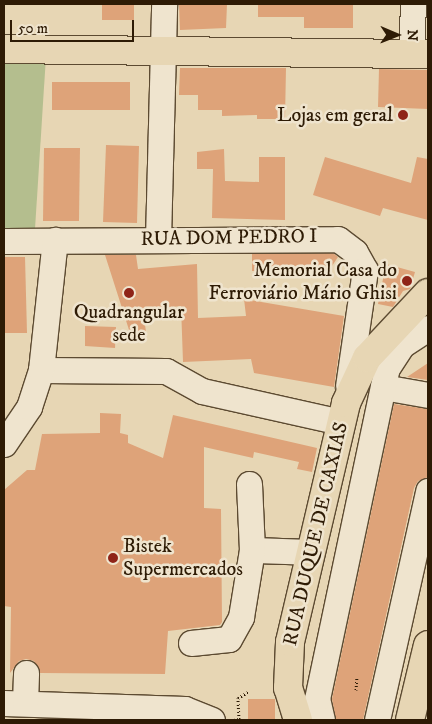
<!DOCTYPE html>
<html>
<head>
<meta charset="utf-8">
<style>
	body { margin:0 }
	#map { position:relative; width:432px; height:724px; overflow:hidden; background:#e7d6b4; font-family:"IM FELL DW Pica",serif }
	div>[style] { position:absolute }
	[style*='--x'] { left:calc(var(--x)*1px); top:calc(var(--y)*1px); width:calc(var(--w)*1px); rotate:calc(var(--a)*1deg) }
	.green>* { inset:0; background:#b4be8e }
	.building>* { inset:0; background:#dea379 }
	.path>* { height:3px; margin-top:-1.5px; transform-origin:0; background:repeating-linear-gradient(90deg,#2e1b05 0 1px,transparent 0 3.5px) }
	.roads { filter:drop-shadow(1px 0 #5c4a31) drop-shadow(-1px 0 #5c4a31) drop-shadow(0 1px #5c4a31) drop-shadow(0 -1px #5c4a31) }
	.minor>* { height:25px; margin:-12.5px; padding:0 12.5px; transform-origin:12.5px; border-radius:12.5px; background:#efe4ce }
	.major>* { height:28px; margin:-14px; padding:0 14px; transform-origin:14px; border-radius:14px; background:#e7d6b4 }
	.dots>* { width:14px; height:14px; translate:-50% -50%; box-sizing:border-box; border:2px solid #efe4ce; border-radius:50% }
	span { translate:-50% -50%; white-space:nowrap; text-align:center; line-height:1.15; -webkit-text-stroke:5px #efe4ce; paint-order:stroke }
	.poi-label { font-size:20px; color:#2e1b05 }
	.right { translate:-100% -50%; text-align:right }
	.left { translate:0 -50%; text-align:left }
	.street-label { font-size:20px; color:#2e1b05 }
	.frame { position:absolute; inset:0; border:5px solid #2e1b05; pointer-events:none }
	.north { position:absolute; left:372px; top:10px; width:50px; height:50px; -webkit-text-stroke:4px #efe4ce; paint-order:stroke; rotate:91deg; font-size:14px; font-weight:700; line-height:20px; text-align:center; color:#2e1b05 }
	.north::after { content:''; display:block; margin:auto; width:18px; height:22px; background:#2e1b05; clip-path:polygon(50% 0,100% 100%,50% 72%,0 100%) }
	.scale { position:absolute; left:10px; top:20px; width:124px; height:22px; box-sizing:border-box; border:2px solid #2e1b05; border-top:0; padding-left:6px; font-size:15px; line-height:18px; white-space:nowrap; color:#2e1b05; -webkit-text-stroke:4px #efe4ce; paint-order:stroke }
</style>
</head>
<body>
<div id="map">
	<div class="green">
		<div style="clip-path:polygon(46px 56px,35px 229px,4px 229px,4px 57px)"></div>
	</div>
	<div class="building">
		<div style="clip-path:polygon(102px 4px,134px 4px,134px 20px,102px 20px)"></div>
		<div style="clip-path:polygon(179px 4px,227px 4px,226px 28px,180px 30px)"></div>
		<div style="clip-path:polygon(258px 4px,353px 4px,353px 28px,304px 28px,304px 17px,258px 17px)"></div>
		<div style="clip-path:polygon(180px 68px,286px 68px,285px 119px,257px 119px,257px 115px,222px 116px,222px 110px,198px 110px,198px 95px,179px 95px)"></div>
		<div style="clip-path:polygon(379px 69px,428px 70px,428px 109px,378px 107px)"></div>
		<div style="clip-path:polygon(52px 82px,130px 82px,130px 110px,52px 110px)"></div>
		<div style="clip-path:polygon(106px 145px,139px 146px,137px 223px,103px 222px)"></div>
		<div style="clip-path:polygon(44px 148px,80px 148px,79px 221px,43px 221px)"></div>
		<div style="clip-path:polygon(224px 149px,225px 181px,259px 182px,259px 157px,285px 157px,285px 220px,212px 218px,213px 169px,197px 169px,197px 152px)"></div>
		<div style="clip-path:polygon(325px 157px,411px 183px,417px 157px,428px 159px,428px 220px,383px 208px,380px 216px,313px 195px)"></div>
		<div style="clip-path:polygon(333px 253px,338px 257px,324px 278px,313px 270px,252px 271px,252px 254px)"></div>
		<div style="clip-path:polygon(105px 255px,136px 255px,138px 269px,197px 264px,198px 318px,246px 316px,244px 299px,344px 316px,334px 387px,254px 373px,251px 359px,183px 362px,181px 306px,143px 310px,146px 332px,130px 333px)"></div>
		<div style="clip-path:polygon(4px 257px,25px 257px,27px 333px,4px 333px)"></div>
		<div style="clip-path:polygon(386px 264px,415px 272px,410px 289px,403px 291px,393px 307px,378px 304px)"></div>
		<div style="clip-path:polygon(85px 326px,116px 327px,115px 348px,85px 346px)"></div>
		<div style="clip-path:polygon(428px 363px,428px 380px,407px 377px)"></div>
		<div style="clip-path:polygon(394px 404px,428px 409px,428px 477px,418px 481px,414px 488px,363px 720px,336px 720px,332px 699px)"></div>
		<div style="clip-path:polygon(100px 413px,121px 414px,120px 433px,128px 435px,128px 443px,163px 458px,173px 415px,317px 448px,312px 472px,297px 469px,299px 462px,254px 452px,253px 458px,204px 447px,204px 508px,221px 509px,222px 622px,220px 625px,168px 631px,165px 674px,40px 673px,34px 661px,26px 659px,19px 661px,10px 673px,11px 607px,4px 606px,4px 490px,27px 470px,35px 470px,42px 434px,100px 433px)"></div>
		<div style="clip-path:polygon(248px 699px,275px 699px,275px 720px,248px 720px)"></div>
	</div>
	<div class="path">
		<div style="--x:356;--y:690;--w:13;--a:-86"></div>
		<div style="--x:234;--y:720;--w:5;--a:-11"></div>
		<div style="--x:239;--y:719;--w:21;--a:-93"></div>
		<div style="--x:238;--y:698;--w:12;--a:-31"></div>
	</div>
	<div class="roads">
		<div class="minor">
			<div style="--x:411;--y:54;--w:50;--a:-87.7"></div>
			<div style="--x:158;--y:239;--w:235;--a:-88.5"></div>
			<div style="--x:4;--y:241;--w:334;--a:-0.3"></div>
			<div style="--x:338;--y:239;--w:21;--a:37"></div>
			<div style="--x:355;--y:252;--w:21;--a:61"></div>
			<div style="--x:365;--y:270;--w:117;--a:98.3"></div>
			<div style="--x:41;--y:370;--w:125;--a:0.5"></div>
			<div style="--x:166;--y:371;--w:41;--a:29.1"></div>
			<div style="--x:202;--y:391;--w:142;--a:12.6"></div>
			<div style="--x:383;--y:387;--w:46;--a:10.1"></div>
			<div style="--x:4;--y:444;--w:45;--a:-56"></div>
			<div style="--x:29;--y:407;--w:39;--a:-72"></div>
			<div style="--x:41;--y:370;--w:131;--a:-83.9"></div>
			<div style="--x:252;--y:550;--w:59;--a:1.9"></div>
			<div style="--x:191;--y:643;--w:38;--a:-6"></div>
			<div style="--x:229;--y:639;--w:25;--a:-61"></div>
			<div style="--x:241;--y:617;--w:68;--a:-80.7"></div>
			<div style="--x:252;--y:550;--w:66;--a:-92.6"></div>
			<div style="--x:4;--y:703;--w:181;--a:1.9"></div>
			<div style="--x:185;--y:709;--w:29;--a:22"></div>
			<div style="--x:25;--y:703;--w:30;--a:-88"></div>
			<div style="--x:322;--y:720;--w:22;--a:-103"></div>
			<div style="--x:317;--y:699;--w:338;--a:-78.1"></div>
			<div style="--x:387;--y:368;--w:27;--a:-57"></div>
			<div style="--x:402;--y:345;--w:31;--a:-33"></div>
			<div style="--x:377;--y:720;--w:235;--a:-77.4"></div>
		</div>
		<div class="major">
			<div style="--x:4;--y:49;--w:424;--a:0.7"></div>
			<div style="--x:298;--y:720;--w:34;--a:-107"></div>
			<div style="--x:288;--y:688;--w:46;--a:-87.5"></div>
			<div style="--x:290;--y:642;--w:245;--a:-76.8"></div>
			<div style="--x:346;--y:403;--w:50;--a:-65"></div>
			<div style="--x:367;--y:358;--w:89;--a:-46.8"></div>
			<div style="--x:410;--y:720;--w:77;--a:-76.5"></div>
		</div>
	</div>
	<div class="dots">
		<div style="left:403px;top:115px;background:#8f2418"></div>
		<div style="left:407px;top:281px;background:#8f2418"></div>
		<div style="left:129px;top:293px;background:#8f2418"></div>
		<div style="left:113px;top:558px;background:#8f2418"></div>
	</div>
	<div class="poi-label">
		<span class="right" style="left:393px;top:115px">Lojas em geral</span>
		<span class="right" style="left:397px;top:282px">Memorial Casa do<br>Ferroviário Mário Ghisi</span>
		<span style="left:129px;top:324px">Quadrangular<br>sede</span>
		<span class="left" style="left:123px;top:558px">Bistek<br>Supermercados</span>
	</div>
	<div class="street-label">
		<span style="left:229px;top:238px;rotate:-1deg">RUA DOM PEDRO I</span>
		<span style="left:316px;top:534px;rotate:-77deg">RUA DUQUE DE CAXIAS</span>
	</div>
	<div class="frame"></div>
	<div class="north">N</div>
	<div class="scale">50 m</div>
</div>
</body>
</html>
